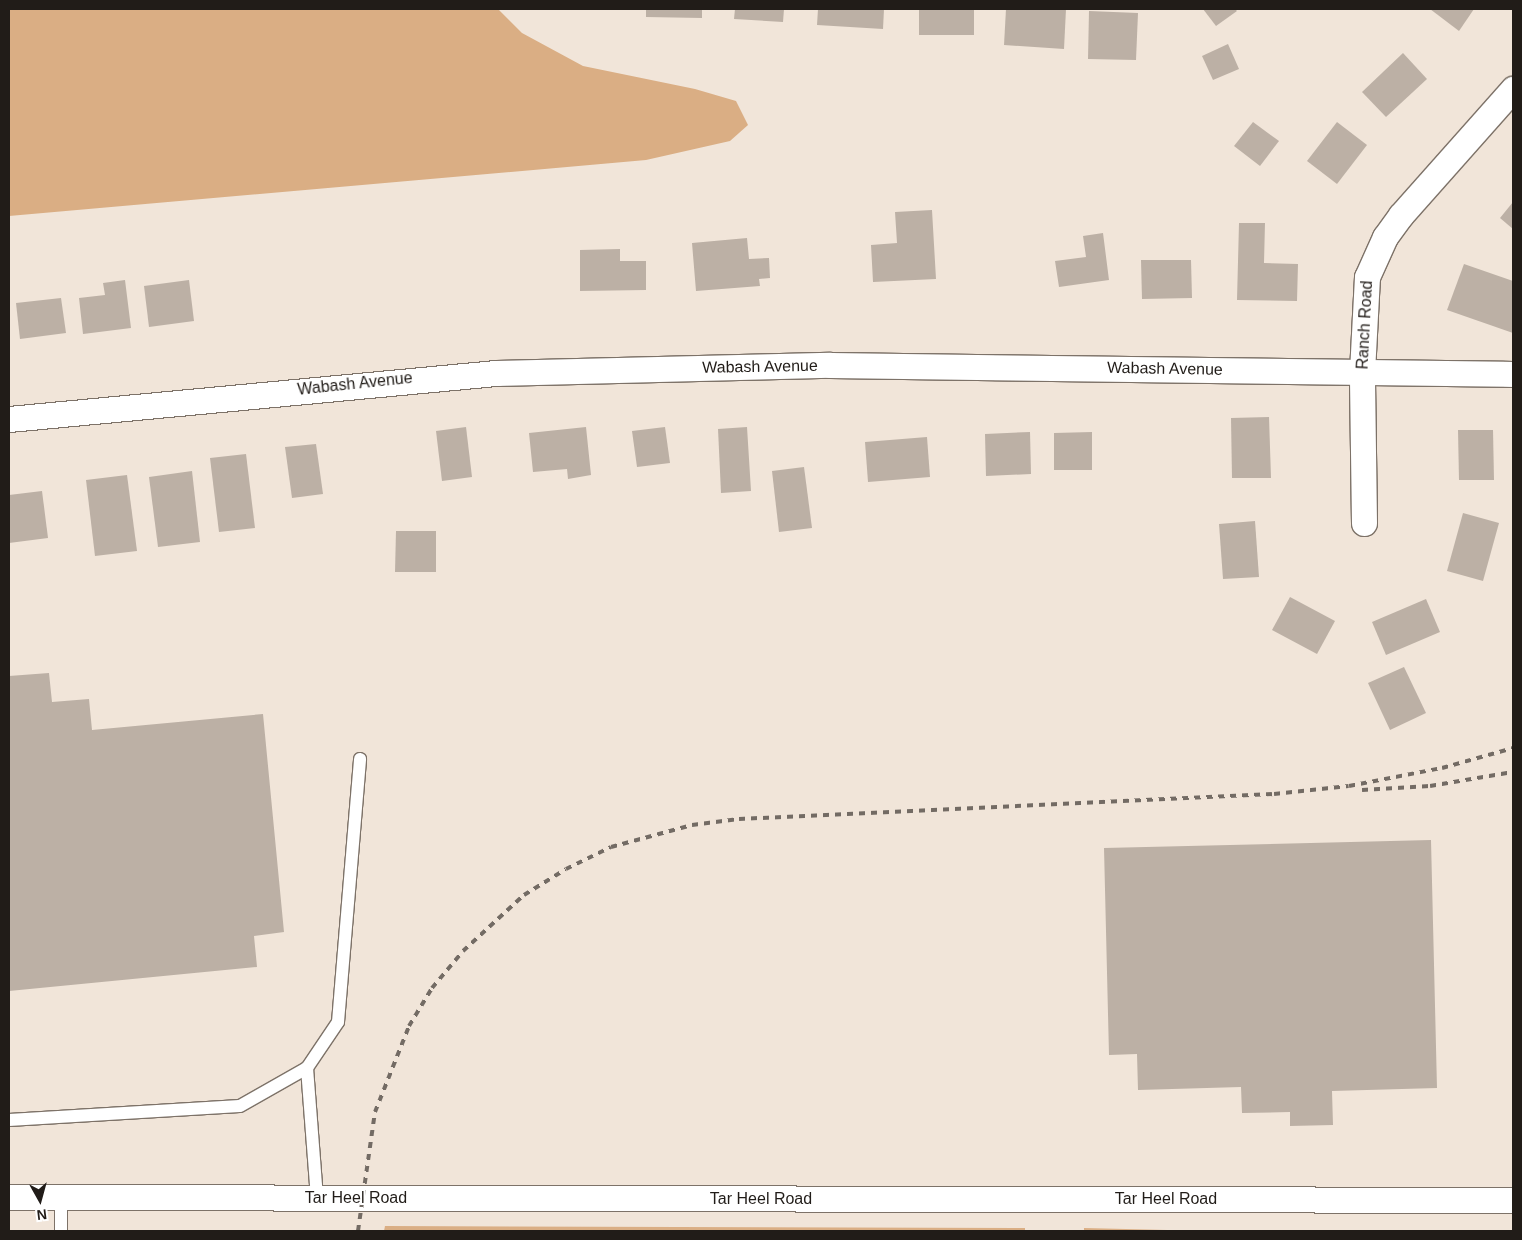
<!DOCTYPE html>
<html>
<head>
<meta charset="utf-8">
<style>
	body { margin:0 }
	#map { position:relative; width:1522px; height:1240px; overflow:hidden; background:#f1e5d9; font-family:Arial,sans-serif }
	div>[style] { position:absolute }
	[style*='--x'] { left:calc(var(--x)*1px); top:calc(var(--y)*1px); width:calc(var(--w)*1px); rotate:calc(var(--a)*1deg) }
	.forest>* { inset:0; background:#daae84 }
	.building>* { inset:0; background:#bcb0a5 }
	.roads { filter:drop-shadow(1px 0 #7d7268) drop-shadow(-1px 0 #7d7268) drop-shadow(0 1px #7d7268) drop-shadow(0 -1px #7d7268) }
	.service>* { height:12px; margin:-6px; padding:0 6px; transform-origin:6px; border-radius:6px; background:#fff }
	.minor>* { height:25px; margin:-12.5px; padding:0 12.5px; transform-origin:12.5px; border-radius:12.5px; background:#fff }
	.rail>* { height:4px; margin-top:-2px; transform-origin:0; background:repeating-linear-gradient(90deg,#736b64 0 6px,transparent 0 12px) }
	span { translate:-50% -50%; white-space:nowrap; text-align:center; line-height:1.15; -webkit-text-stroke:4px #fff; paint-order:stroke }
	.street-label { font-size:16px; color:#211c18 }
	.frame { position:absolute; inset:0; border:10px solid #211c18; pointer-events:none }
	.north { position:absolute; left:15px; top:1175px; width:50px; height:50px; -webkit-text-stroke:4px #fff; paint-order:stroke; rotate:173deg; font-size:14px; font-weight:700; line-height:20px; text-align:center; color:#211c18 }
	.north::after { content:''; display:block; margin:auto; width:18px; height:22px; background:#211c18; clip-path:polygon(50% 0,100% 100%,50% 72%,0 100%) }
</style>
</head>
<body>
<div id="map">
	<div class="forest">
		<div style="clip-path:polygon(9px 9px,498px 9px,522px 33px,583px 66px,695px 89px,736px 101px,748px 125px,730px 141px,646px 160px,9px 216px)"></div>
		<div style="clip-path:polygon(385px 1226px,1025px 1228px,1025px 1231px,384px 1231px)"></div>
		<div style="clip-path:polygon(1084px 1228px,1209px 1231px,1084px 1231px)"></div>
	</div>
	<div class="building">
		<div style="clip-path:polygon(646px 9px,702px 9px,702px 18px,646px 17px)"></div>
		<div style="clip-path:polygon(735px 9px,784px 9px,783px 22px,734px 19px)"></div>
		<div style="clip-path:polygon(818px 9px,884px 9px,883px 29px,817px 25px)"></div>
		<div style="clip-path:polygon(919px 9px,974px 9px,974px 35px,919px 35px)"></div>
		<div style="clip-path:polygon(1006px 9px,1066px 9px,1064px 49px,1004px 45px)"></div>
		<div style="clip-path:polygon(1203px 9px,1235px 9px,1237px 11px,1216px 26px)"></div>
		<div style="clip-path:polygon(1430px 9px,1474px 9px,1459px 31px)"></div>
		<div style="clip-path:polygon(1089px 11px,1138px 13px,1136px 60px,1088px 59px)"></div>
		<div style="clip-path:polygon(1228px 44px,1239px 69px,1213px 80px,1202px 56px)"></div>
		<div style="clip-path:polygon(1403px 53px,1427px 79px,1386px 117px,1362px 92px)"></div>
		<div style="clip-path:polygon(1253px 122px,1279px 141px,1260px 166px,1234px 146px)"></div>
		<div style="clip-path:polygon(1337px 122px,1367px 145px,1337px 184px,1307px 161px)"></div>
		<div style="clip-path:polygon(1513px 202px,1513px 229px,1500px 218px)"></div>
		<div style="clip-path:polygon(932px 210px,936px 279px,873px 282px,871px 245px,897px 243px,895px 212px)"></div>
		<div style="clip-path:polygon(1239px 223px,1265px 223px,1264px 263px,1298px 264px,1297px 301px,1237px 300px)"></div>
		<div style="clip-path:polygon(1103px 233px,1109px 280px,1059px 287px,1055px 261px,1086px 257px,1083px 236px)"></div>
		<div style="clip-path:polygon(747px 238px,749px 259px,769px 258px,770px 278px,759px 279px,760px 286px,696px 291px,692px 243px)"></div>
		<div style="clip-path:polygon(620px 249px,620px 261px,646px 261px,646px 290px,580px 291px,580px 250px)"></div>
		<div style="clip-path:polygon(1141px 260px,1191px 260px,1192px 298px,1142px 299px)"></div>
		<div style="clip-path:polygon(1464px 264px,1513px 281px,1513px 333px,1447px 310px)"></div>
		<div style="clip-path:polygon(125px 280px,131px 328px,83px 334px,79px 298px,105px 295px,103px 283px)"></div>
		<div style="clip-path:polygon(189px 280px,194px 321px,149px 327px,144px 286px)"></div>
		<div style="clip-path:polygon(61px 298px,66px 333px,20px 339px,16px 303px)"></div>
		<div style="clip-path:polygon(1269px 417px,1271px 478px,1232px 478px,1231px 418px)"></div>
		<div style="clip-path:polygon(466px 427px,472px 477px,442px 481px,436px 431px)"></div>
		<div style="clip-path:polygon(586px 427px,591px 475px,568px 479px,567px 469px,533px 472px,529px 433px)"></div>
		<div style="clip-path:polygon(665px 427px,670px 463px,637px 467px,632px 431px)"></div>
		<div style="clip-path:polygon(747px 427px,751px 491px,721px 493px,718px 429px)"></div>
		<div style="clip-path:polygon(1458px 430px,1493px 430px,1494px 480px,1459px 480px)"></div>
		<div style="clip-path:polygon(1030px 432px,1031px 474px,986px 476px,985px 434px)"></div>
		<div style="clip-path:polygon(1092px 432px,1092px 470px,1054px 470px,1054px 433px)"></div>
		<div style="clip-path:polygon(927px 437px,930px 477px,868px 482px,865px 442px)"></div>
		<div style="clip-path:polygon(316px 444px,323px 494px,292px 498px,285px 447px)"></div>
		<div style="clip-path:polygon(246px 454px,255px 528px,219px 532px,210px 458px)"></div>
		<div style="clip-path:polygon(804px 467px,812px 528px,779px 532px,772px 471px)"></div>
		<div style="clip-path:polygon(192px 471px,200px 542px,158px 547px,149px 477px)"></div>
		<div style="clip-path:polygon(127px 475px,137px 551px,95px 556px,86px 480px)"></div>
		<div style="clip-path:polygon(42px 491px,48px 538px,9px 543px,9px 495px)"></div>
		<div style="clip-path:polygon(1463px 513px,1499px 523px,1483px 581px,1447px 571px)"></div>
		<div style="clip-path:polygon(1255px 521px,1259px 577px,1223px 579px,1219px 524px)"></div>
		<div style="clip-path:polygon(396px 531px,436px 531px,436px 572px,395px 572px)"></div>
		<div style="clip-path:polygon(1290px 597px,1335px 621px,1317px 654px,1272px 630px)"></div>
		<div style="clip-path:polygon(1426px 599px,1440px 632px,1386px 655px,1372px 622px)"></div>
		<div style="clip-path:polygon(1404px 667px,1426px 713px,1390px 730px,1368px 683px)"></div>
		<div style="clip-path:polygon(49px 673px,52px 702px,89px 699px,92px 730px,263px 714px,284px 932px,254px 936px,257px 967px,9px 991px,9px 676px)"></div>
		<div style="clip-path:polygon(1431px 840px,1437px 1088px,1332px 1091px,1333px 1125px,1290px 1126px,1290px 1112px,1242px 1113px,1241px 1087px,1138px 1090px,1137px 1054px,1109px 1055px,1104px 848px)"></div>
	</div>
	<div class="roads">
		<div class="service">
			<div style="--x:307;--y:1068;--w:55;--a:-56"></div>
			<div style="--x:338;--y:1022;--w:264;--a:-85.2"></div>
			<div style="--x:9;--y:1120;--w:231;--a:-3.5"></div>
			<div style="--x:240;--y:1106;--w:77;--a:-29.6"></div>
			<div style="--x:307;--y:1068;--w:129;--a:85.6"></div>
			<div style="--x:61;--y:1197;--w:34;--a:90"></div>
		</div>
		<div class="minor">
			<div style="--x:9;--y:419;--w:489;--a:-5.4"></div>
			<div style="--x:496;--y:373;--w:334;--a:-1.4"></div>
			<div style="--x:830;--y:365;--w:683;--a:0.75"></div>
			<div style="--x:1364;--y:523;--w:151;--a:-90.8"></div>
			<div style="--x:1362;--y:372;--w:95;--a:-87"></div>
			<div style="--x:1367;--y:277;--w:44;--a:-65.8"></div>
			<div style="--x:1385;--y:237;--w:27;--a:-54"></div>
			<div style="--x:1401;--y:215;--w:169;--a:-48.4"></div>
			<div style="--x:9;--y:1197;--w:1504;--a:0.11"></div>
		</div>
	</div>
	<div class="rail">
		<div style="--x:1362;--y:790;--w:68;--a:-3.4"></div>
		<div style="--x:1430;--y:786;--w:84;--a:-9.6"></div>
		<div style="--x:358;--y:1231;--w:120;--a:-81.9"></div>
		<div style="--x:375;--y:1112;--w:92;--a:-68.4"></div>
		<div style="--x:409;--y:1026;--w:44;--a:-58.8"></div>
		<div style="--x:432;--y:988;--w:48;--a:-50"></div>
		<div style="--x:463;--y:951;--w:83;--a:-42.6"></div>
		<div style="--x:524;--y:895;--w:49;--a:-31.8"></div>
		<div style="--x:566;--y:869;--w:50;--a:-26.1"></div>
		<div style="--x:611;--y:847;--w:84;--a:-15.2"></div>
		<div style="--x:692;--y:825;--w:47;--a:-7.3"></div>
		<div style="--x:739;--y:819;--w:536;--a:-2.68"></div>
		<div style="--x:1274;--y:794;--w:75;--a:-6.1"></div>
		<div style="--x:1349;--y:786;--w:95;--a:-11"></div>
		<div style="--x:1442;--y:768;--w:74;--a:-15.7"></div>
	</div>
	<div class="street-label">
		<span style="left:1365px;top:325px;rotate:-87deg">Ranch Road</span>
		<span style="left:760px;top:367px;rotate:-1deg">Wabash Avenue</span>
		<span style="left:1165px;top:369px;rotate:1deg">Wabash Avenue</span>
		<span style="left:355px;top:384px;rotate:-6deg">Wabash Avenue</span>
		<span style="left:356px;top:1198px">Tar Heel Road</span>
		<span style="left:761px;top:1199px">Tar Heel Road</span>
		<span style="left:1166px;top:1199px">Tar Heel Road</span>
	</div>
	<div class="frame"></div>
	<div class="north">N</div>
</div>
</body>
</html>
